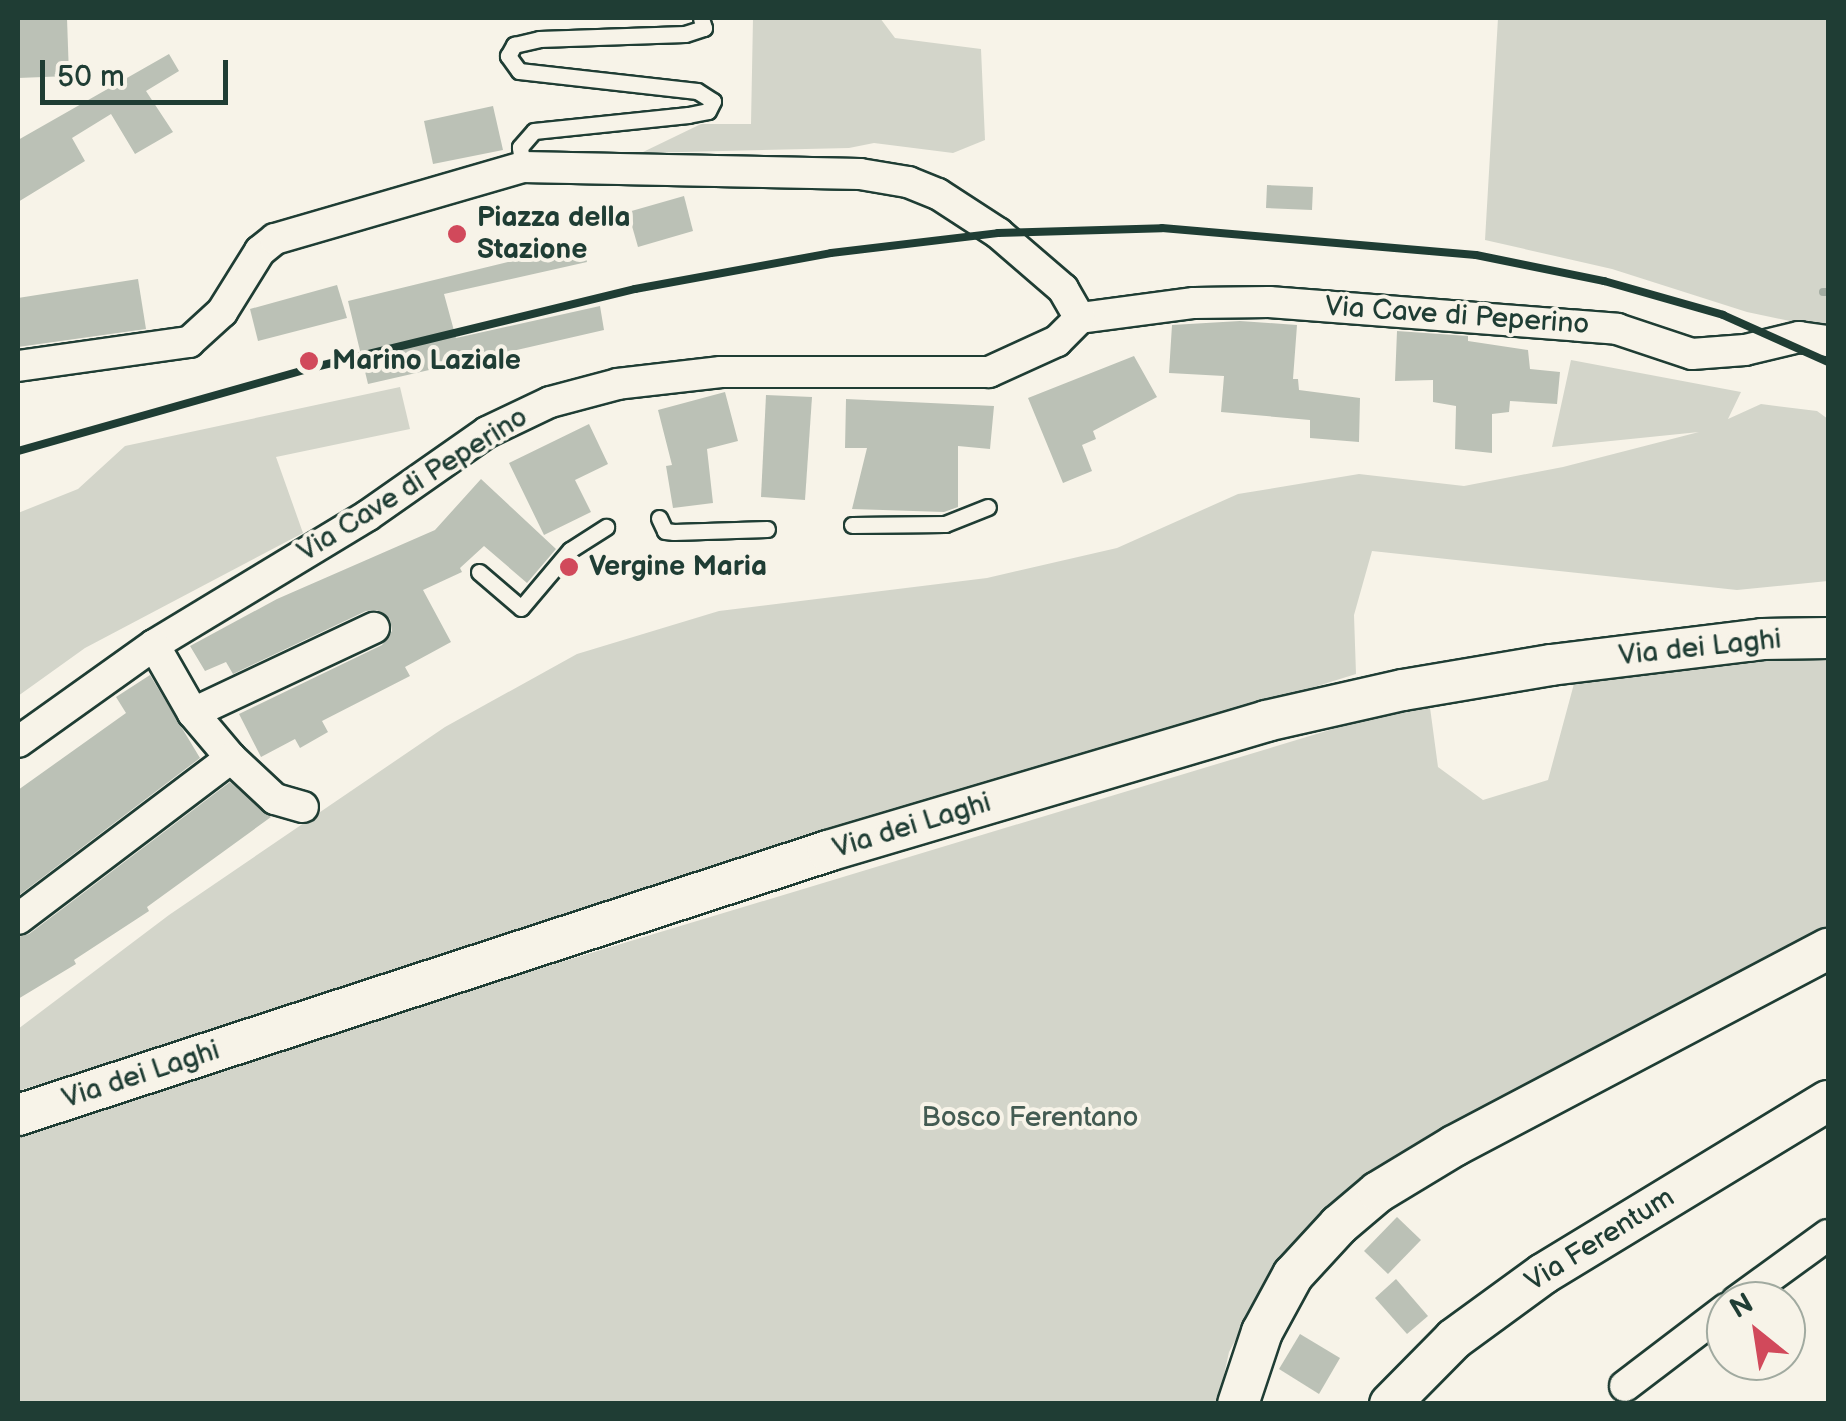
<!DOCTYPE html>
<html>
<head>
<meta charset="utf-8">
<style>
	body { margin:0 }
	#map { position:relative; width:1846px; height:1421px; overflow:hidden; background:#f7f3e8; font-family:"Balsamiq Sans",sans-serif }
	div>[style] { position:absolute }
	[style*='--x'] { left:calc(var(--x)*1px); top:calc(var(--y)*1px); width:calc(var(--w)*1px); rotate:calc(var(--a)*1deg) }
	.green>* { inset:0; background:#d3d5ca }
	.stream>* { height:8px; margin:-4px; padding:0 4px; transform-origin:4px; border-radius:4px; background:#a4ada3 }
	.building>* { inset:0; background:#bbc1b6 }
	.roads { filter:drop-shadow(2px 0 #1f3d34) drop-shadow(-2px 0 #1f3d34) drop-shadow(0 2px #1f3d34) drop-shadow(0 -2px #1f3d34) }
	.lane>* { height:15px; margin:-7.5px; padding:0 7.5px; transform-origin:7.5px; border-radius:7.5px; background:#f7f3e8 }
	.street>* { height:30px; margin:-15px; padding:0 15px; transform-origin:15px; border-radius:15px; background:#f7f3e8 }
	.secondary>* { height:40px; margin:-20px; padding:0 20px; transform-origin:20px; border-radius:20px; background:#f7f3e8 }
	.rail>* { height:8px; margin:-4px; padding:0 4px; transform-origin:4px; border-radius:4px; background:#1f3d34 }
	.dots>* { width:28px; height:28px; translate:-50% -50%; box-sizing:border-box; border:5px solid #f7f3e8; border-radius:50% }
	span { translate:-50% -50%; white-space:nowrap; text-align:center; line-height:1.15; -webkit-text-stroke:8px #f7f3e8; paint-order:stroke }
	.poi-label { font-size:28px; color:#1f3d34; font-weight:700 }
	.left { translate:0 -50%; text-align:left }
	.street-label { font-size:28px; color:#1f3d34 }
	.park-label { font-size:28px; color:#435b52 }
	.frame { position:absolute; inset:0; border:20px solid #1f3d34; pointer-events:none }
	.north { position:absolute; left:1706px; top:1281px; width:100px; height:100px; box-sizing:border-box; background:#f7f3e8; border:2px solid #a1aaa0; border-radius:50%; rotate:330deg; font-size:28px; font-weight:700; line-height:40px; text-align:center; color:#1f3d34 }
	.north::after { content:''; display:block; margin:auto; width:35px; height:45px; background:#d1495b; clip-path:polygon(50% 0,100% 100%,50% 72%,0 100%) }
	.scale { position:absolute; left:40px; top:60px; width:188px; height:45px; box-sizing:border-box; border:5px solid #1f3d34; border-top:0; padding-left:12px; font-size:30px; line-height:35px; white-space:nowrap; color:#1f3d34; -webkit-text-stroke:8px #f7f3e8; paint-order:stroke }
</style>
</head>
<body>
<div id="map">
	<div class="green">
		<div style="clip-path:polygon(753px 18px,880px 18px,895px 38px,981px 49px,985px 140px,953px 153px,874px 143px,849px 148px,641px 153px,701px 124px,751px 124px)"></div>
		<div style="clip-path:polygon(1498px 18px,1828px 18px,1828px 329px,1747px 312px,1612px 269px,1485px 240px)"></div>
		<div style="clip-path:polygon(1571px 360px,1741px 392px,1728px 419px,1761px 404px,1817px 411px,1828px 419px,1828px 581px,1737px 590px,1372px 551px,1354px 615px,1356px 674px,18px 1091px,18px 1029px,169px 915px,445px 727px,577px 654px,719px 611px,987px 578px,1117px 548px,1238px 494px,1359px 474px,1464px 486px,1563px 467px,1699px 432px,1552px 447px)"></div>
		<div style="clip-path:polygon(400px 387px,410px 429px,276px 457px,303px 533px,85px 648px,18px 696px,18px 513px,78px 489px,125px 446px)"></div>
		<div style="clip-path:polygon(1828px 650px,1828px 938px,1274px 1269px,1229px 1352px,1218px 1403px,18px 1404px,18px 1126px,1429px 700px,1438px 767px,1483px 800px,1548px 780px,1575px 680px)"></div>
	</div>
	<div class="stream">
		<div style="--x:1823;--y:292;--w:5;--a:0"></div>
	</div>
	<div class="building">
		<div style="clip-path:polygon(18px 18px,67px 18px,69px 76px,18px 78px)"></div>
		<div style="clip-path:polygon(169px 54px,179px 71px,146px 91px,173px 132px,135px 154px,111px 114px,72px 138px,85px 161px,18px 202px,18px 140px)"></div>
		<div style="clip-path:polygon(493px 106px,503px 150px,433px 164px,424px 121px)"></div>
		<div style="clip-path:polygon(1267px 185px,1313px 187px,1312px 210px,1266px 208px)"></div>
		<div style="clip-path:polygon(684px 196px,693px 231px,638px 247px,628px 212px)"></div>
		<div style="clip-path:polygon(582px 244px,587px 262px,444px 294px,456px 338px,600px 306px,604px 330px,368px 384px,348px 301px)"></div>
		<div style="clip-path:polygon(138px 279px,146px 329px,18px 347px,18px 298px)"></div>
		<div style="clip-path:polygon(337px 285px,347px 318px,258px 341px,250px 309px)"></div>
		<div style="clip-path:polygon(1240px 321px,1297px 325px,1293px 379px,1298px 379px,1299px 390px,1360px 398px,1359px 442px,1310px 438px,1310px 420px,1221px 412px,1224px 376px,1169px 373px,1172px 325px)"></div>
		<div style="clip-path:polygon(1397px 331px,1468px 336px,1468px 341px,1528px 350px,1530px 369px,1560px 372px,1557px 404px,1510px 401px,1509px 412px,1492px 414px,1492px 453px,1455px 449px,1456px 406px,1433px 402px,1433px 380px,1395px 381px)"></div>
		<div style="clip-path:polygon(1134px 356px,1157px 397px,1093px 431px,1096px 439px,1082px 445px,1092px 471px,1063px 483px,1028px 398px)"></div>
		<div style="clip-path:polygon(725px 392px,738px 441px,707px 449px,713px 503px,673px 508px,666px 466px,672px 465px,658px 410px)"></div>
		<div style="clip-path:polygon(766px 395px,812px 397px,805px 500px,761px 497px)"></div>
		<div style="clip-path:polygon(846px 399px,994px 406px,990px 449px,958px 446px,958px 507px,944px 512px,852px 509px,867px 448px,845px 448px)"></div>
		<div style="clip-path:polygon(589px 424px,608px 464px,575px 480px,591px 512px,544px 535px,509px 463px)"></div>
		<div style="clip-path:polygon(481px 479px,556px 549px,527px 583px,484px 546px,460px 568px,462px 572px,423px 590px,451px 642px,405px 667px,410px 676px,322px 721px,328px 732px,300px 748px,295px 739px,261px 757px,239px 714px,382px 645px,392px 631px,390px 619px,377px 610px,366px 611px,233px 674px,226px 662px,205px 671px,190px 646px,277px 599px,435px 530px)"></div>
		<div style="clip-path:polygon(150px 675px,200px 758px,18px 896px,18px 790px,126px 713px,116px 697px)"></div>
		<div style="clip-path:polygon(230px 782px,271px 817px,147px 907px,149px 911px,74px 960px,76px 964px,18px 999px,18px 937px,29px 934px)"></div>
		<div style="clip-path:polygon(1397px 1217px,1421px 1240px,1388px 1274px,1364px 1251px)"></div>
		<div style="clip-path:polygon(1396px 1279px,1428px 1316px,1407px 1334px,1375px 1298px)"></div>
		<div style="clip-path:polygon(1300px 1334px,1340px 1358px,1319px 1394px,1279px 1369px)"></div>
	</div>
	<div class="roads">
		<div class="lane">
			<div style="--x:523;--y:167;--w:20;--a:-99"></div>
			<div style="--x:520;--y:147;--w:21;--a:-49"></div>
			<div style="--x:534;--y:131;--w:155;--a:-5.9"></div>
			<div style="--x:688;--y:115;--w:20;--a:-11"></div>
			<div style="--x:708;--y:111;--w:11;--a:-63"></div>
			<div style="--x:713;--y:101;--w:19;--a:-148"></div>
			<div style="--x:697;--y:91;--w:179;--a:-173.6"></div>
			<div style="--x:519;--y:71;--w:19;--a:-126"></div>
			<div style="--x:508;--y:56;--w:13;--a:-61"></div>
			<div style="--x:514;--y:45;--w:26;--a:-13"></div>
			<div style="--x:539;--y:39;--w:146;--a:-2"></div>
			<div style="--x:685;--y:34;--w:20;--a:-18"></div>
			<div style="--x:704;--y:28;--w:10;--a:-107"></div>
			<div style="--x:659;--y:518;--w:14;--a:65"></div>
			<div style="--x:665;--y:531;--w:9;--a:6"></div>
			<div style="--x:674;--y:532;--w:93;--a:-1.8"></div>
			<div style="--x:852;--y:525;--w:93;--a:-0.6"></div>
			<div style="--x:945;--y:524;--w:46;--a:-21.6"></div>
			<div style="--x:479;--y:572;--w:55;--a:40.6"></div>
			<div style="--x:521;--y:608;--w:76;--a:-49.8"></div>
			<div style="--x:570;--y:550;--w:43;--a:-32.6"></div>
		</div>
		<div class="street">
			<div style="--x:1080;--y:318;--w:115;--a:-7.5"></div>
			<div style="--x:1194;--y:303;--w:75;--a:-0.8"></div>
			<div style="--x:1269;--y:302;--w:349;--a:4.4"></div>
			<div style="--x:1617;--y:329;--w:79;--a:18.4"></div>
			<div style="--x:1692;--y:354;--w:53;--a:-4.3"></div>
			<div style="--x:1745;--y:350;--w:56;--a:-13.5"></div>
			<div style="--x:1799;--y:337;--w:29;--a:8"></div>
			<div style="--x:18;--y:366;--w:173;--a:-8"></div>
			<div style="--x:189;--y:342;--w:45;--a:-42.3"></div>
			<div style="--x:222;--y:312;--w:72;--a:-58.1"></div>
			<div style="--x:260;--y:251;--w:19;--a:-39"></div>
			<div style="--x:275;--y:239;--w:258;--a:-16.2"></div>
			<div style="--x:523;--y:167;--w:337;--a:1.2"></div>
			<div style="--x:860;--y:174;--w:49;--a:9.5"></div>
			<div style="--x:908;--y:182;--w:32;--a:22"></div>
			<div style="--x:938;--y:194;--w:72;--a:33"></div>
			<div style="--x:998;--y:233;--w:86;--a:40.7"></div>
			<div style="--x:1063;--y:289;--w:34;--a:60"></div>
			<div style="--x:1080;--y:318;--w:33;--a:135"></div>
			<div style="--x:1057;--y:341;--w:75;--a:155.5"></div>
			<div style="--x:989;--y:372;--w:268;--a:180"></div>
			<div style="--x:721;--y:372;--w:104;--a:173.4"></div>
			<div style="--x:618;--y:384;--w:70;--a:165.2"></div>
			<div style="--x:550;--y:402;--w:70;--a:154.5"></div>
			<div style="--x:487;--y:432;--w:146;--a:145"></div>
			<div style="--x:367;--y:516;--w:249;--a:148.8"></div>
			<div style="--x:154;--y:645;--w:167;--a:144.5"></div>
			<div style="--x:154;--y:645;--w:78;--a:60.2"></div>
			<div style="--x:193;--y:713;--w:59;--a:49.8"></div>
			<div style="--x:231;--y:758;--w:60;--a:43"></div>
			<div style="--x:275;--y:799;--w:29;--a:16"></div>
			<div style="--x:193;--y:713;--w:200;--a:-25.2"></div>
			<div style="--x:18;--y:919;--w:267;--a:-37.1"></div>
			<div style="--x:1737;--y:1301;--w:112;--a:-36"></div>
			<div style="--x:1625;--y:1386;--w:127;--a:-37.3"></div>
		</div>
		<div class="secondary">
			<div style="--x:18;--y:1115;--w:852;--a:-18.05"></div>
			<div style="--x:828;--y:851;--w:457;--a:-16.5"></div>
			<div style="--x:1266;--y:721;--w:140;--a:-12.8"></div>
			<div style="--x:1403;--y:690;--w:150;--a:-9.6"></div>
			<div style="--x:1551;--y:665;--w:213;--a:-7"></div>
			<div style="--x:1762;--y:639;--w:66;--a:-0.9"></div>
			<div style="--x:1238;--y:1404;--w:76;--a:-71.6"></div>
			<div style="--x:1262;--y:1332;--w:65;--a:-61.5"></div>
			<div style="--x:1293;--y:1275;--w:68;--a:-47.4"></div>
			<div style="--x:1339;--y:1225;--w:51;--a:-40.2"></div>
			<div style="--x:1378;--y:1192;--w:89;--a:-31.2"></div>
			<div style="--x:1454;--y:1146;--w:423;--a:-27.8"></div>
			<div style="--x:1390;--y:1404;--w:91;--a:-45.4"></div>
			<div style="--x:1454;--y:1339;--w:110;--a:-36.1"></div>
			<div style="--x:1543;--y:1274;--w:333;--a:-31.3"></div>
		</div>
	</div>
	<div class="rail">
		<div style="--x:18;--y:451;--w:300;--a:-15.8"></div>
		<div style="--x:307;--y:369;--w:338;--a:-13.7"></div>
		<div style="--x:635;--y:289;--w:199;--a:-10.4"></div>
		<div style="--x:831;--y:253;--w:168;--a:-6.8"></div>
		<div style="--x:998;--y:233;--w:164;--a:-1.7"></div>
		<div style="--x:1162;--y:228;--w:315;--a:4.9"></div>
		<div style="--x:1476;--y:255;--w:131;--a:11.5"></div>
		<div style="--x:1604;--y:281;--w:124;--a:15.9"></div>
		<div style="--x:1723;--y:315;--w:115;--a:24.1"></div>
	</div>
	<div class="dots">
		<div style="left:457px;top:234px;background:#d1495b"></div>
		<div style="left:309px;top:361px;background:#d1495b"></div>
		<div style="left:569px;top:567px;background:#d1495b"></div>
	</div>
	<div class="poi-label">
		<span class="left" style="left:477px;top:234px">Piazza della<br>Stazione</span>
		<span class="left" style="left:332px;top:361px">Marino Laziale</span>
		<span class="left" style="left:589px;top:567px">Vergine Maria</span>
	</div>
	<div class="street-label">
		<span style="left:1457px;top:316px;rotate:4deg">Via Cave di Peperino</span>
		<span style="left:413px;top:485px;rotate:-32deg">Via Cave di Peperino</span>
		<span style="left:1700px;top:648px;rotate:-6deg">Via dei Laghi</span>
		<span style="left:912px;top:826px;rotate:-17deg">Via dei Laghi</span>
		<span style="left:141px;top:1075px;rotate:-18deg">Via dei Laghi</span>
		<span style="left:1600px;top:1240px;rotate:-32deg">Via Ferentum</span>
	</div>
	<div class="park-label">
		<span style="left:1030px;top:1118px">Bosco Ferentano</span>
	</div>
	<div class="frame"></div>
	<div class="north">N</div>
	<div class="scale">50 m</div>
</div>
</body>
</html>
